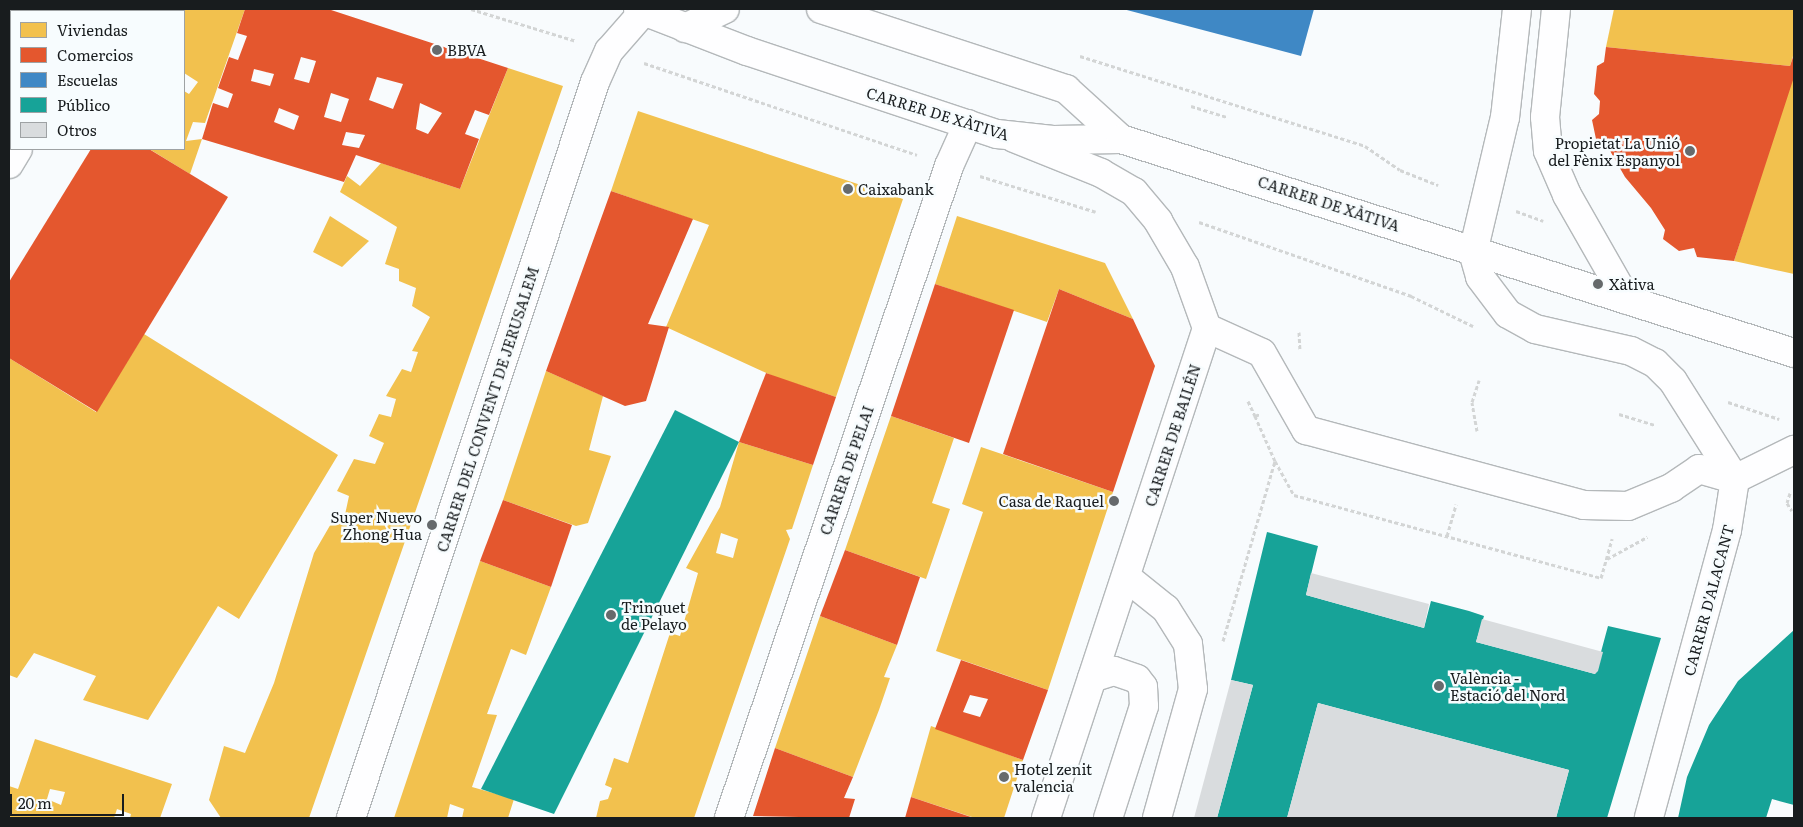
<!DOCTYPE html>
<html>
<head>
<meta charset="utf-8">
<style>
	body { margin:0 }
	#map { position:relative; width:1803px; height:827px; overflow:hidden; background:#f8fbfd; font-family:Literata,serif }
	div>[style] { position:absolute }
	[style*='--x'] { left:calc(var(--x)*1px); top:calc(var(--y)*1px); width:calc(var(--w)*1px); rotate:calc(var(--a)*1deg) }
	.homes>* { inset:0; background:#f2c14e }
	.shops>* { inset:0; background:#e4572e }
	.schools>* { inset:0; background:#3f88c5 }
	.public>* { inset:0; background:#17a398 }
	.building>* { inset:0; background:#d9dcde }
	.path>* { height:3px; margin-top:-1.5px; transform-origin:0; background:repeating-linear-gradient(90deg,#d3d5d5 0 4px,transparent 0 6.5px) }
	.roads { filter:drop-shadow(1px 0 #b4b8ba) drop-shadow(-1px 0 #b4b8ba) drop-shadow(0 1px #b4b8ba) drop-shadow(0 -1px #b4b8ba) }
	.minor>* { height:28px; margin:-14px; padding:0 14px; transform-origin:14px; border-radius:14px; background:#fefeff }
	.major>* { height:28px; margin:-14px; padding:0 14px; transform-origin:14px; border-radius:14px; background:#fefeff }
	.dots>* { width:14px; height:14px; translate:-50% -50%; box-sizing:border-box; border:2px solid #f7fcfe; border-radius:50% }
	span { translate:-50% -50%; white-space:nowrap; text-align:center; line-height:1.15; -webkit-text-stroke:5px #f7fcfe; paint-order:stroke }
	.poi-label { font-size:15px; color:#181c1e }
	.left { translate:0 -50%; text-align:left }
	.right { translate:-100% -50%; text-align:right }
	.street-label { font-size:15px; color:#181c1e }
	.frame { position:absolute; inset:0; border:10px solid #181c1e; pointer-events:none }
	.legend { position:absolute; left:10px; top:10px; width:175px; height:140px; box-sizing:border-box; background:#f7fcfe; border:1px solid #9ea2a4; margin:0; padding:6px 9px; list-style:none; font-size:15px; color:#181c1e }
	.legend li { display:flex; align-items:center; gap:10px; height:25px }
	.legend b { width:25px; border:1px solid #9ea2a4 }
	.scale { position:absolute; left:10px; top:794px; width:114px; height:22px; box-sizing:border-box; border:2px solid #181c1e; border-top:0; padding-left:6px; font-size:15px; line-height:18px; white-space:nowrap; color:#181c1e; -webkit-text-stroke:4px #f7fcfe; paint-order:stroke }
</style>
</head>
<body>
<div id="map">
	<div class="homes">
		<div style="clip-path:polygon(173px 9px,245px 9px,205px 123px,193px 122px,186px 141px,202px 139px,190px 174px,151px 150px,184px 149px,184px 91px,189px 94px,198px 82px,184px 73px,184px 11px)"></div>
		<div style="clip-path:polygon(1614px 9px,1794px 9px,1794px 53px,1790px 66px,1606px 47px)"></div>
		<div style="clip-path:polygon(508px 68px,563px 86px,309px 818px,221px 818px,209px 800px,224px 746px,245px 753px,274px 683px,314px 553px,332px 522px,343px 524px,349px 496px,337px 491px,354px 459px,375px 464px,384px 443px,369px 436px,379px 414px,391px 417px,396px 399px,386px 396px,402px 369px,411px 372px,418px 352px,412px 351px,430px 317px,412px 306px,416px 288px,399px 281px,399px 269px,385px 264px,397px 227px,340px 192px,347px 176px,360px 186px,381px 163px,460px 189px)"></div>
		<div style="clip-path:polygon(1792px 76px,1794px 77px,1794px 274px,1734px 261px)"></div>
		<div style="clip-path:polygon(638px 111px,903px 199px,836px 397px,775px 377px,666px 327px,709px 225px,611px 191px)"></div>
		<div style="clip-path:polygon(330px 216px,369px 241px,342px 267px,313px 252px)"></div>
		<div style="clip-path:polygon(957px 216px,1105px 263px,1133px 319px,1059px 289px,1047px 322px,935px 284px)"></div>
		<div style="clip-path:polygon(144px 334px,338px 455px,239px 619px,218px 606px,148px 720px,83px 700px,96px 676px,34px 653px,17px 678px,9px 675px,9px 358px,96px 412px)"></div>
		<div style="clip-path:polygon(546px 371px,603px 396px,589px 450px,611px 456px,588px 523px,576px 526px,503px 500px)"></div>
		<div style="clip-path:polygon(891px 416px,954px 438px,932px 503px,950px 509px,926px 579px,845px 550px)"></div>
		<div style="clip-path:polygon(evenodd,739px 442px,813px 465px,792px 529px,786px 530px,790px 539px,694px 818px,596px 818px,600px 801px,608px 799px,612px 788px,605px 785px,614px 758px,628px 763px,670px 633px,680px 636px,698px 573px,686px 568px,720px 507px,739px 442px,721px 533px,738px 539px,733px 558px,716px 553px,721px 533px)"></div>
		<div style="clip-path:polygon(981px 447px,1113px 492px,1048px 690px,936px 651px,983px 512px,962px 504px)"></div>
		<div style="clip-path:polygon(480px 561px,551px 587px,526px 655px,511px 649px,487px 714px,497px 715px,472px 787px,514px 799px,508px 818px,462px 818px,464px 809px,450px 804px,447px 818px,394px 818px)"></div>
		<div style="clip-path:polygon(820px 616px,897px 645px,884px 677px,890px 678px,879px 710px,853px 777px,775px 748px)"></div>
		<div style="clip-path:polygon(931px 726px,1023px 760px,1004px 818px,975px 818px,911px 797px)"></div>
		<div style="clip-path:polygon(evenodd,35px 739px,172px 784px,160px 818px,130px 818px,131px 814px,117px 809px,114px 818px,9px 818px,9px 786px,18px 789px,35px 739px,50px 789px,65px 792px,61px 805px,47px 799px,50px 789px)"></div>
	</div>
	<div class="shops">
		<div style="clip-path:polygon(evenodd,245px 9px,328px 9px,508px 68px,489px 115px,475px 110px,465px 134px,479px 139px,460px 189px,356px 155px,344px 182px,202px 139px,213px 103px,228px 108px,233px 94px,218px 88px,229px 57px,238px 60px,247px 36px,237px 33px,245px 9px,301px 57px,316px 61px,309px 83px,294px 79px,301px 57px,245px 9px,254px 69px,274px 74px,270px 86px,251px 81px,254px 69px,245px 9px,377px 77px,403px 84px,393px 109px,369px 100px,377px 77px,245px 9px,331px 93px,349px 99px,341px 122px,324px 117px,331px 93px,245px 9px,420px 103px,442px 113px,428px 134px,416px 129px,420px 103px,245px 9px,279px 108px,299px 116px,294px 130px,274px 122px,279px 108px,245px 9px,346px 132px,365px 135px,359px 148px,342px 145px,346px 132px)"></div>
		<div style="clip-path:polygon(1606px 47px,1790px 66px,1794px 54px,1794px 77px,1734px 261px,1697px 257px,1694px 248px,1679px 251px,1663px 239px,1665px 230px,1651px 208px,1625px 177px,1605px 142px,1596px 139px,1592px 120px,1599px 114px,1600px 101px,1594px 94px,1597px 66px,1604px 62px)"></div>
		<div style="clip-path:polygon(91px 149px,149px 149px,228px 197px,97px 412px,9px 358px,9px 282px)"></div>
		<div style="clip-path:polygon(611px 191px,693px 219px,648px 324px,669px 327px,646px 401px,625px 406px,546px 371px)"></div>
		<div style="clip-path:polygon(935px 284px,1014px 310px,969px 443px,891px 416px)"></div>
		<div style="clip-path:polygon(1059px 289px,1133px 319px,1155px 366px,1113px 492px,1003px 454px)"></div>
		<div style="clip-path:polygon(766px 373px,836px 397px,813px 465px,739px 442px)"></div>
		<div style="clip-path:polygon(503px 500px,572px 525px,551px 587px,480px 561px)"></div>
		<div style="clip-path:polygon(845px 550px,920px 577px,897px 645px,820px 616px)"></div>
		<div style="clip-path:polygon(evenodd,961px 660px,1048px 690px,1023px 760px,935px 729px,961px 660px,970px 695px,988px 699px,980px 717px,963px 712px,970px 695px)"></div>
		<div style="clip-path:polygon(775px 748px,853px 777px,844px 798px,855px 799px,849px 818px,753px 816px)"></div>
		<div style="clip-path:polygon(911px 797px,974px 818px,905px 818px)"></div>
	</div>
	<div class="schools">
		<div style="clip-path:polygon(1123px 9px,1314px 9px,1301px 56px)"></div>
	</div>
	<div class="public">
		<div style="clip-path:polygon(675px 410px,739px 442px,554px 814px,481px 789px)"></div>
		<div style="clip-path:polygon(1267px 532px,1318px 546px,1306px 595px,1424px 628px,1431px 601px,1469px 611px,1484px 616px,1476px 642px,1510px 651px,1595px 674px,1608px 626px,1661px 638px,1607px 818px,1556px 818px,1569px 770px,1318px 703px,1287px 818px,1217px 818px,1253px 685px,1231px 680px)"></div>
		<div style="clip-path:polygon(1794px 630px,1794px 805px,1772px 799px,1766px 818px,1678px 818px,1687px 777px,1709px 725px,1738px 681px)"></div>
	</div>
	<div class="building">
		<div style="clip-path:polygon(1311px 573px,1429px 604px,1424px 628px,1306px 595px)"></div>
		<div style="clip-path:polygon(1482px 619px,1603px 652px,1598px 671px,1595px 674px,1476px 642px)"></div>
		<div style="clip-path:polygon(1231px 680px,1253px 685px,1217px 818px,1194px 818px)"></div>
		<div style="clip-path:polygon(1318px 703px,1569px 770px,1556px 818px,1287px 818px)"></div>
	</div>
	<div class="path">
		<div style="--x:471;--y:9;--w:110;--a:16.9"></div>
		<div style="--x:51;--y:11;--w:3;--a:-45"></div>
		<div style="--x:1080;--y:56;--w:299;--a:17.5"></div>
		<div style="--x:1365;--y:146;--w:42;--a:34.4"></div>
		<div style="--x:1400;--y:170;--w:41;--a:21.5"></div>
		<div style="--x:644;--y:63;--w:288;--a:18.6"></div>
		<div style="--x:9;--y:81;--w:4;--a:-63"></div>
		<div style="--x:1191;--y:106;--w:38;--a:17"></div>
		<div style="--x:980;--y:176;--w:121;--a:17.2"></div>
		<div style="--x:1516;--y:211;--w:29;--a:20"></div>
		<div style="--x:1199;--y:222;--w:225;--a:19.2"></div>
		<div style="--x:1411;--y:296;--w:69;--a:25.8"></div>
		<div style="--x:1299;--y:332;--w:17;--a:87"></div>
		<div style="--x:1248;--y:401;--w:17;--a:65"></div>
		<div style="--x:1728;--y:402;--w:54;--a:18.4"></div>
		<div style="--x:1619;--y:414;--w:38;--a:17"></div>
		<div style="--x:1477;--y:431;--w:29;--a:-100"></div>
		<div style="--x:1472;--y:402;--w:23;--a:-72"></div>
		<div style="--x:1275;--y:461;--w:39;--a:61"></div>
		<div style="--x:1294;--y:495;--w:318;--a:15.1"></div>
		<div style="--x:1601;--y:578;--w:41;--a:-74.2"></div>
		<div style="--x:1790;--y:493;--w:10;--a:107"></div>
		<div style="--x:1787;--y:503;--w:9;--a:58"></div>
		<div style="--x:1447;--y:536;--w:33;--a:-74"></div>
		<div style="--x:1607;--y:559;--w:46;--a:-28.8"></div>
		<div style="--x:1223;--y:641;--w:187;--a:-73.9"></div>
		<div style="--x:1275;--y:461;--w:49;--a:-114"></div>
		<div style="--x:1255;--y:416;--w:5;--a:-22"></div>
	</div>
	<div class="roads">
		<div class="minor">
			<div style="--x:821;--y:9;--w:258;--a:18.1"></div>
			<div style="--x:1066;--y:89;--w:74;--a:42.3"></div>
			<div style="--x:1517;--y:9;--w:109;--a:96.3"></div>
			<div style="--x:1505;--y:117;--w:139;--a:103.3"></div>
			<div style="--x:1473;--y:252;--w:26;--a:74"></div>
			<div style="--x:1480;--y:277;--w:46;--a:52.9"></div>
			<div style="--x:1508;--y:314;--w:31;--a:29"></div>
			<div style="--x:1535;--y:329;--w:98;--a:12.9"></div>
			<div style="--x:1631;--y:351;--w:27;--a:27"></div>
			<div style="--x:1655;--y:363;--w:25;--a:45"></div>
			<div style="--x:1673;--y:381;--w:116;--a:57.7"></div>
			<div style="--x:1735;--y:479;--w:52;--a:98.9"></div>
			<div style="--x:1727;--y:530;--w:298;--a:105.2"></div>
			<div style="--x:1556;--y:9;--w:109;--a:95.8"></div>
			<div style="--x:1545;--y:117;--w:34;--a:85"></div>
			<div style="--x:1548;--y:151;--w:48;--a:66.6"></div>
			<div style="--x:1567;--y:195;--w:121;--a:60.3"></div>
			<div style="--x:101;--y:11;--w:2;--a:-63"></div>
			<div style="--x:685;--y:28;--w:44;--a:-25.4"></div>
			<div style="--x:1014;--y:138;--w:94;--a:21.9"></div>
			<div style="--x:1101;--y:173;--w:38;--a:30"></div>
			<div style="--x:1134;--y:192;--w:38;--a:50"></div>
			<div style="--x:1158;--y:221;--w:53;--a:59.6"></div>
			<div style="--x:1185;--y:267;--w:65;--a:70.2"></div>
			<div style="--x:1207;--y:328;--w:516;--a:108.19"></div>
			<div style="--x:9;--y:164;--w:17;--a:-59"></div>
			<div style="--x:1207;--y:328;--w:60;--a:24.4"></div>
			<div style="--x:1262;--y:353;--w:89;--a:60.3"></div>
			<div style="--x:1306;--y:430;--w:288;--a:15.1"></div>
			<div style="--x:1584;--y:505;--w:44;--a:1.3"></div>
			<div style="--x:1628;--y:506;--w:47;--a:-22.7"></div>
			<div style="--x:1671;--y:488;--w:34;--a:-34"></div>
			<div style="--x:1699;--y:469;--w:37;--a:16"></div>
			<div style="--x:1735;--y:479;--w:66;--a:-26.2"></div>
			<div style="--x:1126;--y:577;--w:51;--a:38.7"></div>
			<div style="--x:1166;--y:609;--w:41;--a:57.8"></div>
			<div style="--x:1188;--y:644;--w:45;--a:83.7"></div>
			<div style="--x:1193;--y:689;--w:134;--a:105.6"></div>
			<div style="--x:1092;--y:678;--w:23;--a:-18"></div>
			<div style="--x:1114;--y:671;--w:24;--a:19"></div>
			<div style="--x:1137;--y:679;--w:10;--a:53"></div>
			<div style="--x:1143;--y:687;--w:19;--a:87"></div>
			<div style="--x:1144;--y:706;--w:118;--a:107.8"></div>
			<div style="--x:351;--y:818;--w:775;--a:-71.66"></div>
			<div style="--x:595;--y:82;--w:34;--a:-66"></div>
			<div style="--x:609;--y:51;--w:53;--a:-48.8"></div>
			<div style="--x:729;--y:818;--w:688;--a:-71.35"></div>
			<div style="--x:949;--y:166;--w:46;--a:-65.7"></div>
		</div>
		<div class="major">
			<div style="--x:638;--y:9;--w:117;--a:21.1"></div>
			<div style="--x:747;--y:51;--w:263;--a:18.4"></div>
			<div style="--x:997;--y:134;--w:56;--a:6.1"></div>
			<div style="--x:1053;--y:140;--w:68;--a:-0.8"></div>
			<div style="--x:1121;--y:139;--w:706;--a:17.64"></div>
		</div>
	</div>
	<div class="dots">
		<div style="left:437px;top:50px;background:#666a6c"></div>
		<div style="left:1690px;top:151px;background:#666a6c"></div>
		<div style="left:848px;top:189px;background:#666a6c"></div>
		<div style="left:1598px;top:284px;background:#666a6c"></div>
		<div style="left:1114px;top:501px;background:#666a6c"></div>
		<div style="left:432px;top:525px;background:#666a6c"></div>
		<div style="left:611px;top:615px;background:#666a6c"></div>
		<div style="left:1439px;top:686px;background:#666a6c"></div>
		<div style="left:1004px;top:777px;background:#666a6c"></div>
	</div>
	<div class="poi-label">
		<span class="left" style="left:447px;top:50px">BBVA</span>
		<span class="right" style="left:1680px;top:151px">Propietat La Unió<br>del Fènix Espanyol</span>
		<span class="left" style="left:858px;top:189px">Caixabank</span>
		<span class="left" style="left:1609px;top:284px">Xàtiva</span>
		<span class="right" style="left:1104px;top:501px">Casa de Raquel</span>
		<span class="right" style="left:422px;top:525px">Super Nuevo<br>Zhong Hua</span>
		<span class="left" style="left:621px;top:615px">Trinquet<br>de Pelayo</span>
		<span class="left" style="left:1450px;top:686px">València -<br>Estació del Nord</span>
		<span class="left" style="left:1014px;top:777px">Hotel zenit<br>valencia</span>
	</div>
	<div class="street-label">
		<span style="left:938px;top:113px;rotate:17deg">CARRER DE XÀTIVA</span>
		<span style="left:1329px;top:203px;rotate:18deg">CARRER DE XÀTIVA</span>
		<span style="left:487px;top:409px;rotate:-72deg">CARRER DEL CONVENT DE JERUSALEM</span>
		<span style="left:1172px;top:435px;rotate:-72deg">CARRER DE BAILÉN</span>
		<span style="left:846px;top:470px;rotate:-71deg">CARRER DE PELAI</span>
		<span style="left:1708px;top:600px;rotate:-75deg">CARRER D'ALACANT</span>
	</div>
	<div class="frame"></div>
	<ul class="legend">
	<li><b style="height:14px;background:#f2c14e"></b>Viviendas</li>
	<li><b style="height:14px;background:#e4572e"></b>Comercios</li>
	<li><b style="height:14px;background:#3f88c5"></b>Escuelas</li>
	<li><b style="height:14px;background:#17a398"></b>Público</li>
	<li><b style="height:14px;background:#d9dcde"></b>Otros</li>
	</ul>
	<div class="scale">20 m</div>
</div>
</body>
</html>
